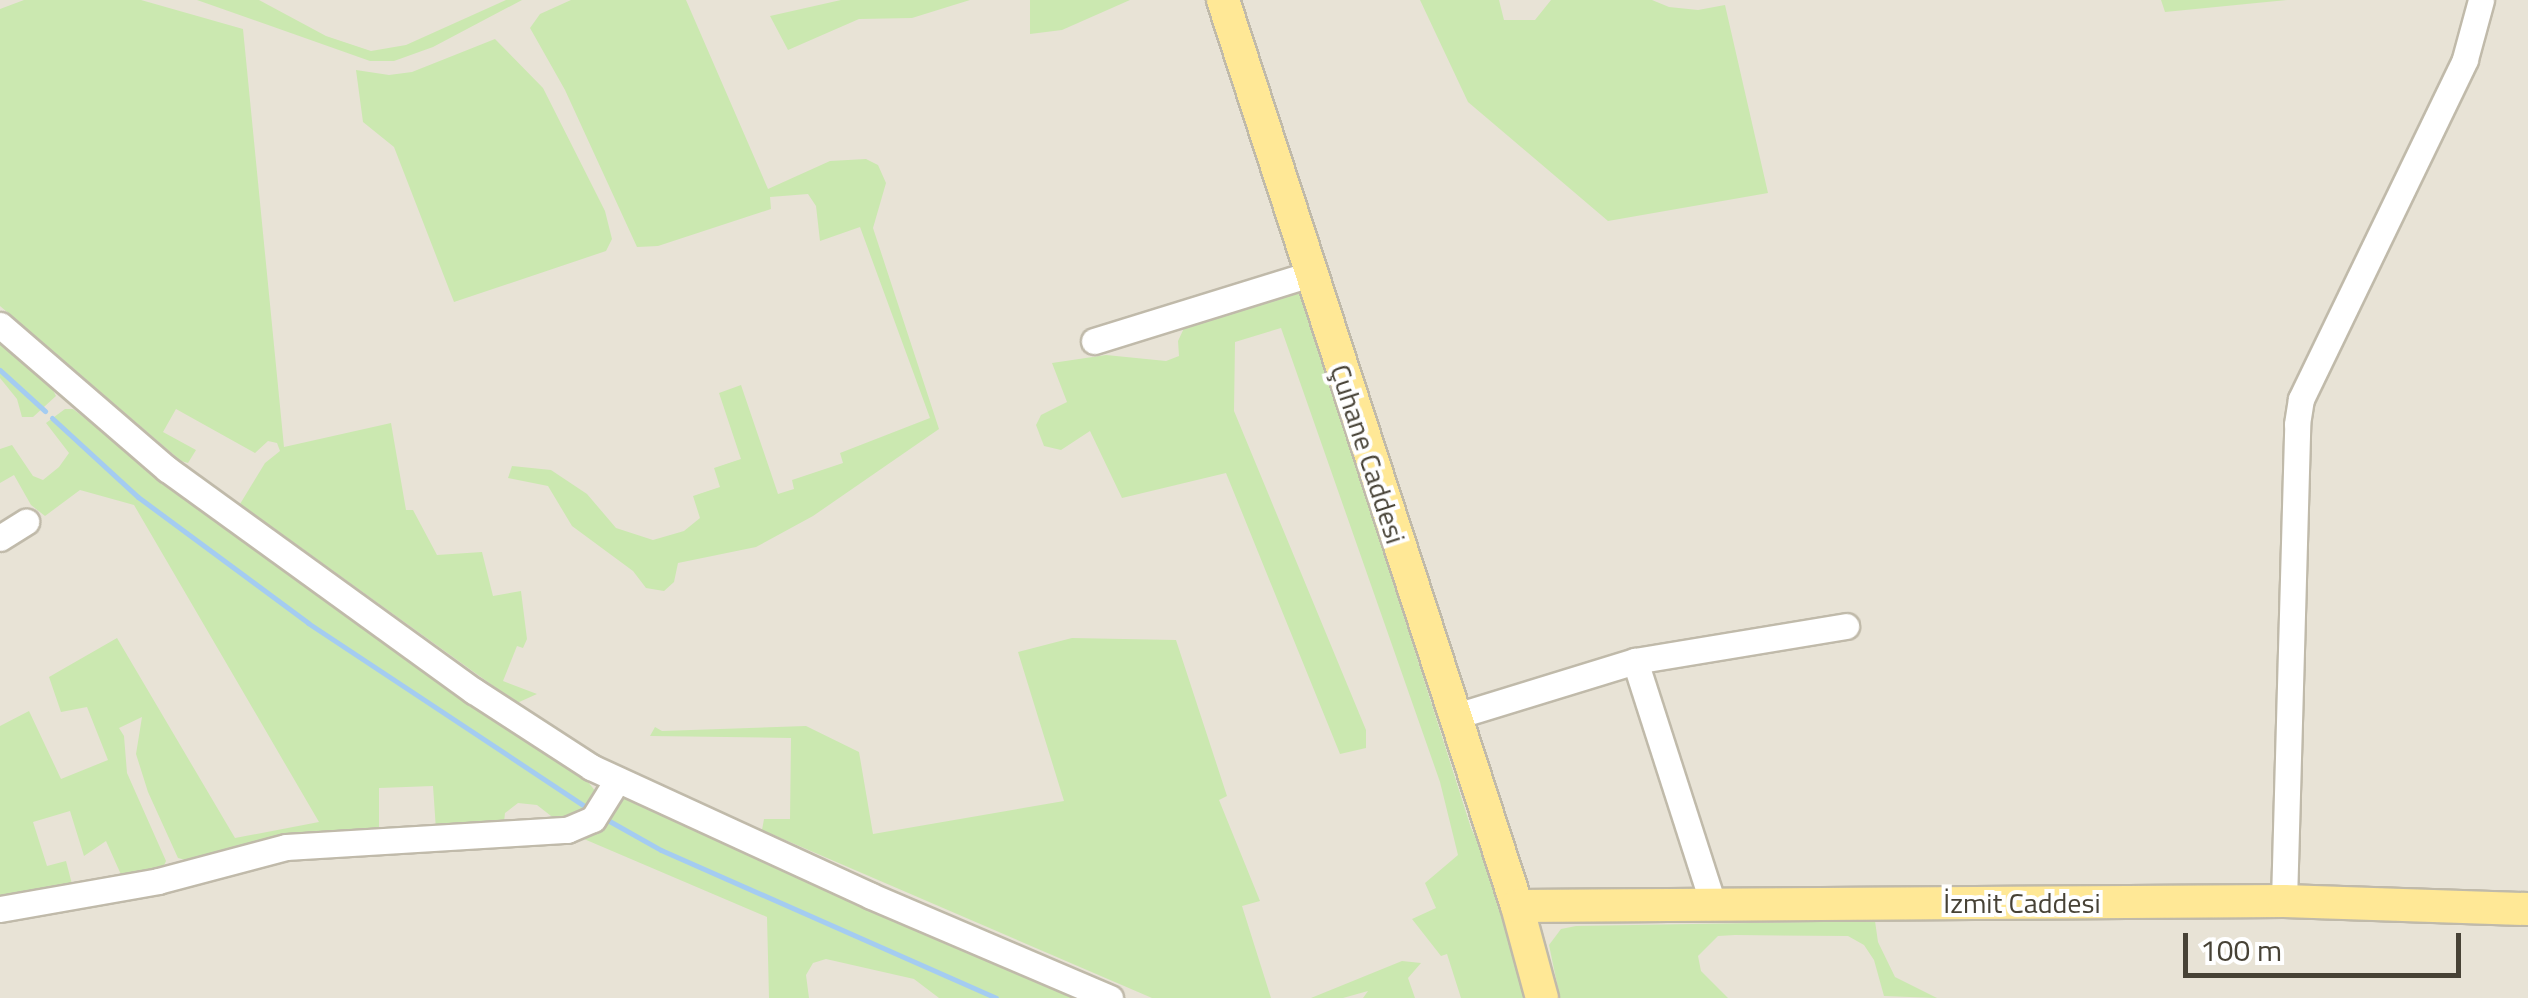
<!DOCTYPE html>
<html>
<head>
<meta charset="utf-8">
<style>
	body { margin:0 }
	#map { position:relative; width:2528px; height:998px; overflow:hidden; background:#f4f1e8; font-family:"Titillium Web",sans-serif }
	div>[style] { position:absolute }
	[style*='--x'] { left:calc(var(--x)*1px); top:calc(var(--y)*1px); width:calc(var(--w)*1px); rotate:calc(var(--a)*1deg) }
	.residential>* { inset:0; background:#e8e3d6 }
	.green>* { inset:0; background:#cbe8b0 }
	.stream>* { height:5px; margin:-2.5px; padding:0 2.5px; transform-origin:2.5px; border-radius:2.5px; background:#a4ccf1 }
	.roads { filter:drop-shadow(2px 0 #c0baaa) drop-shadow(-2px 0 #c0baaa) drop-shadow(0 2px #c0baaa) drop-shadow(0 -2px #c0baaa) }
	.minor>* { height:25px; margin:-12.5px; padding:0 12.5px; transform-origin:12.5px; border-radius:12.5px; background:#fff }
	.major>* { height:32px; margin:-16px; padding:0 16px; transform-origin:16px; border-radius:16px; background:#ffe896 }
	span { translate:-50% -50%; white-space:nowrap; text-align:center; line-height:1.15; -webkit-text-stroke:8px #fff; paint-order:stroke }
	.street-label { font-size:28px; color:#474236 }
	.scale { position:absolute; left:2183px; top:933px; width:278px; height:45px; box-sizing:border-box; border:5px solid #474236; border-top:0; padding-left:12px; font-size:30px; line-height:35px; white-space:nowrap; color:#474236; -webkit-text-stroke:8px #fff; paint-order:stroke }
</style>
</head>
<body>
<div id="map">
	<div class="residential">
		<div style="clip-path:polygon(0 0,2528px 0,2528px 998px,0 998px)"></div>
	</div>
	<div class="green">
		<div style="clip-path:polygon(24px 0,141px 0,243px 29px,284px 447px,391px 423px,406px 510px,413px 510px,437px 555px,482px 552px,493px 596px,521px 591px,527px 639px,523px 648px,517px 646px,503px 681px,537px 694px,517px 703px,240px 504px,265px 463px,280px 451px,277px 443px,268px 441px,255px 453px,176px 409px,163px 432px,196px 450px,188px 463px,181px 461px,0 306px,0 9px)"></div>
		<div style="clip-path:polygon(197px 0,259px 0,326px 36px,371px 51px,406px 45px,506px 0,522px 0,433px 47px,394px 61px,370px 61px)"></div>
		<div style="clip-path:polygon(571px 0,686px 0,768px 189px,830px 161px,866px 159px,878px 165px,886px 183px,873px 228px,939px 429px,813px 516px,756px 547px,678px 563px,674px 582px,664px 591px,646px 588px,633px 571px,572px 526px,548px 486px,508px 478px,512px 466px,551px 470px,587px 494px,616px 528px,653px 540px,684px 531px,700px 518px,693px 496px,720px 487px,714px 468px,741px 459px,719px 393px,741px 385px,778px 494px,794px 489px,792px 480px,843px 463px,840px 453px,930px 418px,860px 227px,820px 241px,816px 206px,808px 194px,770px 197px,771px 209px,658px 246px,637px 247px,565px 90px,530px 28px,540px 14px)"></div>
		<div style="clip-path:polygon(841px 0,970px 0,912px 18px,859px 19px,788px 50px,770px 16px)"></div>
		<div style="clip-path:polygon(1030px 0,1130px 0,1062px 30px,1030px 34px)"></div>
		<div style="clip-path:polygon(1420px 0,1499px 0,1504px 20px,1535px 20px,1551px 0,1652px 0,1669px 7px,1698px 10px,1725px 5px,1768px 193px,1608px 221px,1468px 102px)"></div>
		<div style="clip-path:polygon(2161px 0,2287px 0,2165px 12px)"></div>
		<div style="clip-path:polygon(495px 39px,543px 88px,605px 211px,612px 239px,606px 251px,454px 302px,394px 147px,363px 122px,356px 70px,389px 75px,412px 72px)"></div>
		<div style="clip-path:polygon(1300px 289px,1471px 828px,1496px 880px,1528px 998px,1461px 998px,1447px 954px,1441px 956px,1412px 919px,1436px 908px,1425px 883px,1458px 855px,1440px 782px,1281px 328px,1235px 342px,1234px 411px,1366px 730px,1366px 748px,1340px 754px,1226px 473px,1122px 498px,1090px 431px,1061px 450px,1044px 446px,1036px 425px,1041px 415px,1067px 402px,1052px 363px,1106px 355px,1166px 361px,1179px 356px,1178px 341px,1185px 326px)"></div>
		<div style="clip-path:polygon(0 339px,50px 384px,56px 396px,33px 417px,22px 417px,17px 399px,0 378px)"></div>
		<div style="clip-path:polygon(65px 409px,73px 409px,299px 582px,472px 705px,583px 776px,597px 793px,590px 810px,560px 823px,537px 805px,518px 803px,505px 813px,504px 822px,436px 830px,433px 786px,379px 788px,379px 834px,197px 863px,178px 858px,148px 792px,136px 754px,142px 717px,119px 728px,124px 736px,127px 773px,166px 861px,161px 872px,123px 879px,106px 841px,84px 856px,70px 811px,33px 822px,47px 866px,66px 861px,72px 884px,0 901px,0 726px,29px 711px,61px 779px,108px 760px,87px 707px,61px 712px,49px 677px,117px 638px,235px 838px,319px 822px,134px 505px,80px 490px,45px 516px,31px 505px,14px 475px,0 483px,0 449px,12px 445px,33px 476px,43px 480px,59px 467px,69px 453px,46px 423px)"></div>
		<div style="clip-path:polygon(1072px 638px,1176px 640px,1227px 796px,1219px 800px,1260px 901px,1242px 906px,1271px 998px,1152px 998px,762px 830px,764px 819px,790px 819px,791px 738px,650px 736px,655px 727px,662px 731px,806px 726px,859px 752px,873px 834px,1064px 801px,1018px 652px)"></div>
		<div style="clip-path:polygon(619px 796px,916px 926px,1077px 998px,939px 998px,914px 979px,826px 959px,813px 963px,806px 975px,809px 998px,769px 998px,767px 917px,584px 839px,600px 826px)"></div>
		<div style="clip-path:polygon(1875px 921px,1878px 942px,1895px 977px,1937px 998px,1884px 996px,1874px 960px,1864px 945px,1848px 936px,1735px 935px,1718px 936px,1698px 956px,1701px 971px,1728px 998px,1560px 998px,1549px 945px,1561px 929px,1576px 926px)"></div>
		<div style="clip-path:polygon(1402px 961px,1421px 963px,1408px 978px,1415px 998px,1363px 998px,1368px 991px,1343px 998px,1311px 998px)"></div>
	</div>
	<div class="stream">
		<div style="--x:0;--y:370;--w:61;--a:42.3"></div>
		<div style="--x:52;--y:418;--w:117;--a:42.6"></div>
		<div style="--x:138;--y:497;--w:212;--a:36.5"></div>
		<div style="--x:308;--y:623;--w:338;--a:33.5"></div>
		<div style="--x:604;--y:818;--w:65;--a:29.3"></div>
		<div style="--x:661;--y:850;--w:366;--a:23.8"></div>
	</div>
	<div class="roads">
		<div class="minor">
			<div style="--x:0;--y:325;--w:221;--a:40.8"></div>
			<div style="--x:167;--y:469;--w:379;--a:35.9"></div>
			<div style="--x:474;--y:691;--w:140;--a:33"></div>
			<div style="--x:591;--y:767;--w:308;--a:24.7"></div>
			<div style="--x:871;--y:896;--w:260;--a:23.1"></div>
			<div style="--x:1094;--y:341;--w:227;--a:-17.2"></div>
			<div style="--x:0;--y:538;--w:31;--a:-32"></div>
			<div style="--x:1635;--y:661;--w:255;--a:72.2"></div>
			<div style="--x:1453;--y:717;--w:190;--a:-17.1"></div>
			<div style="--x:1635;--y:661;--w:214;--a:-9.4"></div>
			<div style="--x:2284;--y:901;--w:477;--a:-88.4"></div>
			<div style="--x:2297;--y:424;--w:25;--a:-81"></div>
			<div style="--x:2301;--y:399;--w:377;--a:-64.2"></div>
			<div style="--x:2465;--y:59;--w:61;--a:-74.8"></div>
			<div style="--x:0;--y:909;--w:160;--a:-10"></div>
			<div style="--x:158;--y:881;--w:132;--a:-14.9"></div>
			<div style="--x:286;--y:847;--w:282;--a:-3.5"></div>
			<div style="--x:567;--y:830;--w:28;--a:-23"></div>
			<div style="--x:593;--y:819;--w:44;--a:-58.1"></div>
		</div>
		<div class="major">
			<div style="--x:1223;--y:0;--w:953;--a:72.02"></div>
			<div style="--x:1517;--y:906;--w:95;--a:74.8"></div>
			<div style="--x:1517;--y:906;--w:767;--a:-0.37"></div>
			<div style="--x:2284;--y:901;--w:244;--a:1.9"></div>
		</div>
	</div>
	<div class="street-label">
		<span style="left:1368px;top:454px;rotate:72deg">Çuhane Caddesi</span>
		<span style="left:2022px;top:903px">İzmit Caddesi</span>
	</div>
	<div class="scale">100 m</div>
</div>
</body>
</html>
